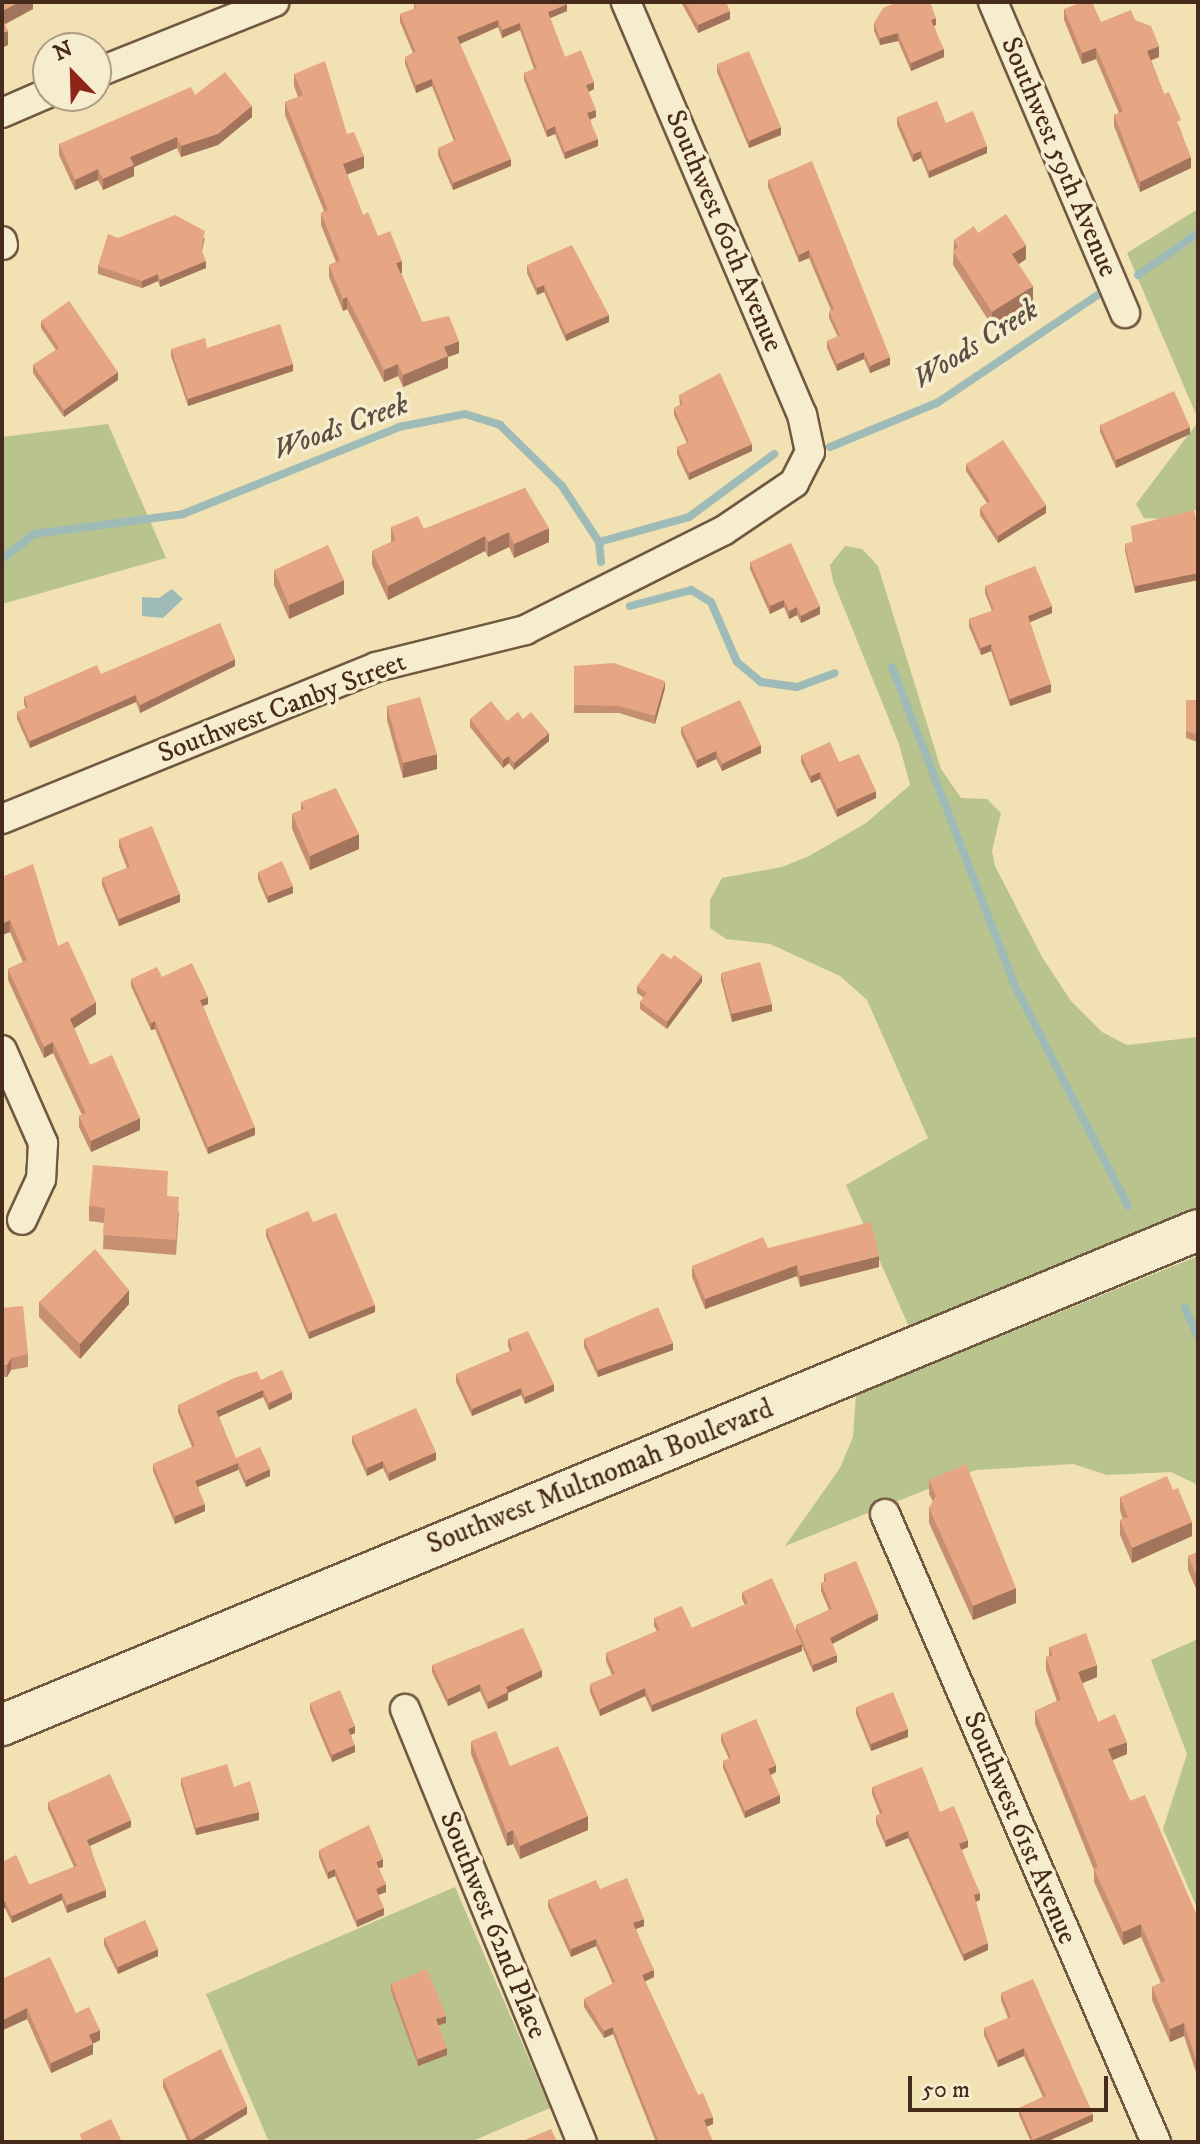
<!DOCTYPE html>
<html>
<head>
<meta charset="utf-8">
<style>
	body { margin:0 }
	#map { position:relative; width:1200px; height:2144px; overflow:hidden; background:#f1e1b3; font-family:"IM FELL DW Pica",serif }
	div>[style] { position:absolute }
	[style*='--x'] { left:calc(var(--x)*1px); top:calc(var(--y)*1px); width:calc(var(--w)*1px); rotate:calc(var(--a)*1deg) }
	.green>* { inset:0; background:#b9c38e }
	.water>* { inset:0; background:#9fbbb7 }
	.stream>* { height:8px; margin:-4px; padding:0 4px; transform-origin:4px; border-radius:4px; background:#9fbbb7 }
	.roads { filter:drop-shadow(2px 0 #715841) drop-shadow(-2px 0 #715841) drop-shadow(0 2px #715841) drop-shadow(0 -2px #715841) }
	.minor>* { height:28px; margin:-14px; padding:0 14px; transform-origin:14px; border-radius:14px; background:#f6ecce }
	.secondary>* { height:40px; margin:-20px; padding:0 20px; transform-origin:20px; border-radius:20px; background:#f6ecce }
	.wall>* { inset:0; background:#c78f71 }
	.shaded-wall>* { inset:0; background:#a2745c }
	.building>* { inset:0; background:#e7a683 }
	span { translate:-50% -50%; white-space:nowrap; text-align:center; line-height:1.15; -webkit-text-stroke:7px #f6ecce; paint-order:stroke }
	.street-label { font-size:28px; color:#462a1b }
	.water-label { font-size:30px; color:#5c4e42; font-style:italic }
	.frame { position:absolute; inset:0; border:4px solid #462a1b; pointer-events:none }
	.north { position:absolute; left:32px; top:32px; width:80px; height:80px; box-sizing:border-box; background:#f6ecce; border:2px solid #b09e86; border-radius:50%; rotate:337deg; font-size:22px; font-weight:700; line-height:32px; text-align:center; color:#462a1b }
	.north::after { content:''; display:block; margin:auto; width:28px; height:36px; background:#8f2418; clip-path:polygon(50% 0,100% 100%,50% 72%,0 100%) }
	.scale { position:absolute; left:908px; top:2076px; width:200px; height:36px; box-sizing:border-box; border:4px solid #462a1b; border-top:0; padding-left:10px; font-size:24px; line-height:28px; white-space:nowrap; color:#462a1b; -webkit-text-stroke:6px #f6ecce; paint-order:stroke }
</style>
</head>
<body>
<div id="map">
	<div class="green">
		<div style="clip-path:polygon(1198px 209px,1198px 419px,1127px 253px)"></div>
		<div style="clip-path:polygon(1198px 422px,1198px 509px,1164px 519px,1144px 518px,1136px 504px)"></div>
		<div style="clip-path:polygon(108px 424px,166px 558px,2px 604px,2px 437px)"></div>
		<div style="clip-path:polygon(845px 546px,862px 549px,878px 566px,941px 769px,961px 798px,987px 799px,1001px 813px,992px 851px,995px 866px,1042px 957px,1071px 1001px,1102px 1032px,1127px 1045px,1198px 1037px,1198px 1209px,910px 1329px,846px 1185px,928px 1138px,867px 1000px,840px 976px,770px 944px,726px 939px,710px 928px,710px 900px,722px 878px,782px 867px,809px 856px,866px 823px,910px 785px,899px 744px,833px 581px,830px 565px)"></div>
		<div style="clip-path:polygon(1198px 1256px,1198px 1485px,1171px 1472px,1107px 1475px,1073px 1464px,976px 1470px,785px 1546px,840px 1468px,853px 1437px,856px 1395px)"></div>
		<div style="clip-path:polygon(1198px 1639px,1198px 1910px,1163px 1829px,1187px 1754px,1151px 1660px)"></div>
		<div style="clip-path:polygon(455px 1887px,550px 2108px,470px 2142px,269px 2142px,206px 1994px)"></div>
	</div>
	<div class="water">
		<div style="clip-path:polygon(172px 589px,183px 599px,163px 618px,142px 616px,142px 597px,159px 598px)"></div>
	</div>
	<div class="stream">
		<div style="--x:1138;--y:275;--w:73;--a:-35"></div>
		<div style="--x:830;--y:447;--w:116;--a:-22.4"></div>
		<div style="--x:937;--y:403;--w:195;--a:-33.9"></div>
		<div style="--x:599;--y:542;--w:20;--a:84"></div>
		<div style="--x:2;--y:559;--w:41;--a:-38"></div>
		<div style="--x:34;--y:534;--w:150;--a:-7.6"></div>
		<div style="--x:183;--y:514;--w:233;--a:-21.9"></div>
		<div style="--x:399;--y:427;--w:67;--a:-11.1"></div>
		<div style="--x:465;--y:414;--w:37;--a:17"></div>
		<div style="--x:500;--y:425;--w:87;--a:44.5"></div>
		<div style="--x:562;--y:486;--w:67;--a:56.5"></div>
		<div style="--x:599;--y:542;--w:93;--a:-15.5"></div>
		<div style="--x:689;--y:517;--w:106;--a:-36.5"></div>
		<div style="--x:630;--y:606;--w:63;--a:-14.7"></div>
		<div style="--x:691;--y:590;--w:23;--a:31"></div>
		<div style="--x:711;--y:602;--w:65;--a:66.6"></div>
		<div style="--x:737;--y:662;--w:31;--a:40"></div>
		<div style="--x:761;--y:682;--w:36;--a:8"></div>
		<div style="--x:797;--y:687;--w:40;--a:-20.2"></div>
		<div style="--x:892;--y:667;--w:344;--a:68.9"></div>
		<div style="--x:1016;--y:988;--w:245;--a:62.8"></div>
		<div style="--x:1185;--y:1308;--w:32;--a:66"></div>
	</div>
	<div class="roads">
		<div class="minor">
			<div style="--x:993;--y:2;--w:338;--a:67"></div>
			<div style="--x:96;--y:73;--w:192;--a:-21.7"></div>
			<div style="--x:2;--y:113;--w:50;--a:-23.5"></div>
			<div style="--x:2;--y:241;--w:4;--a:76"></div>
			<div style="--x:2;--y:819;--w:404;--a:-22.1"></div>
			<div style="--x:376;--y:667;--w:154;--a:-13.9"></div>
			<div style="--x:525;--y:630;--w:221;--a:-26.6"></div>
			<div style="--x:723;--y:531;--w:86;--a:-34.1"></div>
			<div style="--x:794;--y:483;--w:35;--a:-63"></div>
			<div style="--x:810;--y:452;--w:38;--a:-102"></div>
			<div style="--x:802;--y:415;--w:449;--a:-113.1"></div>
			<div style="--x:2;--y:1050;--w:102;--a:66.2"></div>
			<div style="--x:43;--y:1143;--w:36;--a:93"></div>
			<div style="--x:41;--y:1179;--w:45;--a:114.9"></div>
			<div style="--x:885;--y:1514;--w:684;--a:66.66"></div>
			<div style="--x:405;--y:1709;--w:468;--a:67.8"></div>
		</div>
		<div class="secondary">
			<div style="--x:2;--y:1725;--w:1294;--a:-22.48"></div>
		</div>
	</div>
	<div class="wall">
		<div style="clip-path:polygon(681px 2px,726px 2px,730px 19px,698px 33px)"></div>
		<div style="clip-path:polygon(414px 3px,567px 11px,550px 18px,565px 57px,594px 89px,588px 92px,596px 117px,590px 119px,598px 146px,565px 159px,555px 134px,547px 137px,524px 80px,524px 73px,534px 69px,520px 30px,502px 38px,498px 27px,460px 44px,511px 166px,453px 190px,438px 155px,438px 148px,454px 141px,432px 86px,416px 93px,405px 64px,405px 57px,413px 53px,400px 22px,400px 14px,414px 9px)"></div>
		<div style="clip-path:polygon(1064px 9px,1101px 22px,1135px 20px,1159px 57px,1151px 60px,1164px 94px,1181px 131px,1191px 168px,1140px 192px,1114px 126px,1114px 115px,1119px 113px,1096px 59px,1082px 64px,1064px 20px)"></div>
		<div style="clip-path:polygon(874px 23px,936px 25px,934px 26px,944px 57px,911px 71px,898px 41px,880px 45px,874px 31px)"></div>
		<div style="clip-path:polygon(717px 64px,781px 135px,749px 148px,717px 72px)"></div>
		<div style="clip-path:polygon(294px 74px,347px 134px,364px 168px,347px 174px,363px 215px,402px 273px,401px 273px,422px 322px,459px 353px,448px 357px,448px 368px,403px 387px,398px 376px,384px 382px,347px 309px,343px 311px,329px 277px,329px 265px,336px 262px,321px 225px,321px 213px,324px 211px,285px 115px,285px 102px,298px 97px,294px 86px)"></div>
		<div style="clip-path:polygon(195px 95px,252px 117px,218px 145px,181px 157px,177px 148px,134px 167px,134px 176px,103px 190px,98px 180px,75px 190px,59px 155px,59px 144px)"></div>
		<div style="clip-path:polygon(897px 117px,946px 123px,987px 153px,929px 178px,921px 158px,913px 162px,897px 125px)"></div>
		<div style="clip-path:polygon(768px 180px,890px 365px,870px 373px,864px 359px,837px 371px,827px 348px,827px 341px,838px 337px,829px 318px,829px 311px,831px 310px,809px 258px,799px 262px,768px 187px)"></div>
		<div style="clip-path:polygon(978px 233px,1026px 259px,1018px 264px,1033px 300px,992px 326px,953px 265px,954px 240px)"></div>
		<div style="clip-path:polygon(118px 238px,205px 238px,202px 251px,206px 268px,160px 287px,158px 281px,142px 288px,98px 274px,98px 266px)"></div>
		<div style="clip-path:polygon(527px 265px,609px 322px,566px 341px,544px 292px,537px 295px,527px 273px)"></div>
		<div style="clip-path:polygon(41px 321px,118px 380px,64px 417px,33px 373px,33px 365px,56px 350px,41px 328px)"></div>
		<div style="clip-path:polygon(207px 348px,293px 371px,188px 406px,171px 356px,171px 349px)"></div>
		<div style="clip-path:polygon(679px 395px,752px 451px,689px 480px,677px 454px,677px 447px,687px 443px,674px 415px,674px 408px,680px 405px)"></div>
		<div style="clip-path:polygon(1100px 425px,1190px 434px,1116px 468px,1100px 432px)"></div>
		<div style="clip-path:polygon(966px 464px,1046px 513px,998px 543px,980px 515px,980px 508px,987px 503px,966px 471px)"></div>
		<div style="clip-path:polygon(525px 488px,549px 542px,514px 558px,509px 547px,488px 557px,485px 551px,388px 600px,372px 565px,372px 551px,391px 542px,391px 527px,424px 529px)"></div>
		<div style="clip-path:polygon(1131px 526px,1198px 526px,1198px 580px,1135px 593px,1125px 551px,1125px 544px,1133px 542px)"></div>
		<div style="clip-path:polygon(750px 562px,820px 614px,801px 623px,797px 615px,789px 619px,784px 607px,770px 614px,750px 569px)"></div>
		<div style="clip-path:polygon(274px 570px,344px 594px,289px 619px,274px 585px)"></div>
		<div style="clip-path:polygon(985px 586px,1052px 613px,1030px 622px,1051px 692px,1010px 706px,991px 651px,981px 655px,969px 627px,969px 619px,992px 611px,985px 593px)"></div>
		<div style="clip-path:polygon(235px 666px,140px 713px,136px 702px,30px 748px,17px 719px,17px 712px,26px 708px,24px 705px,24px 697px,101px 674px)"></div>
		<div style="clip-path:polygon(574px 666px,665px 688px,655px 724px,619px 713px,574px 713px)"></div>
		<div style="clip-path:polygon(1198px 692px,1198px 742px,1186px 738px,1186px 700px,1196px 700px)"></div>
		<div style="clip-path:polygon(387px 706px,437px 769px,403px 778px,387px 720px)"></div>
		<div style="clip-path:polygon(470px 719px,507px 721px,549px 741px,514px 770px,509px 763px,503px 768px,470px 727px)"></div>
		<div style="clip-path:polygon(681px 727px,761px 753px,722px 771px,716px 759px,697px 768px,681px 734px)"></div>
		<div style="clip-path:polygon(801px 755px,839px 762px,876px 798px,837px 817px,820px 779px,811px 783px,801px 762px)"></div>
		<div style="clip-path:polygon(301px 802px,359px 849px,310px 870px,292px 829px,292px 814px,301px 810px)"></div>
		<div style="clip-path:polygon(119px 839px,180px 902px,119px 926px,102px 885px,102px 878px,127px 868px,119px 847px)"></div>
		<div style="clip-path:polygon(258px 872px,293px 893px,268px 903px,258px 879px)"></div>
		<div style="clip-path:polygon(2px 877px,58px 946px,96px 1014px,74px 1028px,90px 1065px,140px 1130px,91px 1152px,79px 1127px,79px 1116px,82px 1115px,53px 1053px,44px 1058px,8px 980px,8px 969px,23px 962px,10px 932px,2px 935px)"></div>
		<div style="clip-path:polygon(721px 973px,772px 1011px,732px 1022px,721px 980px)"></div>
		<div style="clip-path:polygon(162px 977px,208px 1004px,203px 1006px,255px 1135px,208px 1154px,155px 1029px,151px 1030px,131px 986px,131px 979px)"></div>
		<div style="clip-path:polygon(702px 982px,667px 1029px,640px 1009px,640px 1002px,644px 998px,637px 993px,637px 986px)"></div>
		<div style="clip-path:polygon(167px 1196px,179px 1212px,176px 1255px,103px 1249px,104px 1223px,89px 1221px,89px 1206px)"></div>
		<div style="clip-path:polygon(313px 1222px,375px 1312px,309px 1339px,266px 1236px,266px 1229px)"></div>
		<div style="clip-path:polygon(768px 1248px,879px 1267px,800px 1287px,797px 1276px,705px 1309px,692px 1277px,692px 1266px)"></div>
		<div style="clip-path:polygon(39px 1302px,129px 1304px,80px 1359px,39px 1317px)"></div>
		<div style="clip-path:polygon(2px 1308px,28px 1354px,28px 1367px,11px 1370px,7px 1377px,2px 1377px)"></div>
		<div style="clip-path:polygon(508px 1339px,554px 1391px,525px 1404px,521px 1395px,472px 1416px,456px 1382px,456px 1374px,510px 1351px,508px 1346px)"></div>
		<div style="clip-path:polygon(584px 1339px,673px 1350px,598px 1377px,584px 1347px)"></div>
		<div style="clip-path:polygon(261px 1380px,292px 1399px,269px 1410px,263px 1397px,219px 1417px,236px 1459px,270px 1476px,246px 1487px,238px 1469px,238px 1470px,198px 1487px,205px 1511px,175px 1524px,153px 1471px,153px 1464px,192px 1447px,178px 1412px,178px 1405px)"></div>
		<div style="clip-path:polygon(352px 1436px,436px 1460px,389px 1481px,383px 1468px,367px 1476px,352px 1443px)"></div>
		<div style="clip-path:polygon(929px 1480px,1016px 1603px,973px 1620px,929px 1523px,929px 1508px,933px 1502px,929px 1494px)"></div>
		<div style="clip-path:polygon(1120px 1497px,1192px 1536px,1132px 1563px,1120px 1535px,1120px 1520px,1123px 1519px,1120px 1511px)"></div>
		<div style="clip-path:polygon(1198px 1552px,1198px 1593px,1188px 1570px,1188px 1556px)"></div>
		<div style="clip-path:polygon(824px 1574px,878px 1620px,832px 1644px,837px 1662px,813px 1672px,802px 1646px,802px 1651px,652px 1712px,645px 1696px,600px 1716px,590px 1692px,590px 1684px,612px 1675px,606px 1661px,606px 1653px,657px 1631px,654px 1626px,654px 1618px,692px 1628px,745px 1605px,742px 1599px,742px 1592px,796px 1630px,796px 1625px,829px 1610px,821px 1591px,821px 1583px,824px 1582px)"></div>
		<div style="clip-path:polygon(1049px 1647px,1097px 1677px,1082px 1683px,1098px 1722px,1127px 1754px,1112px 1760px,1130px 1801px,1198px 1918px,1198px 2078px,1184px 2036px,1170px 2042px,1152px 2000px,1152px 1987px,1161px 1983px,1141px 1937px,1123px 1945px,1094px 1882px,1094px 1870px,1035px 1724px,1035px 1711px,1057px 1701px,1046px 1670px,1046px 1657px,1049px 1656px)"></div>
		<div style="clip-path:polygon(432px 1665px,542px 1677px,508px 1693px,508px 1700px,488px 1709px,480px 1691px,448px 1706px,432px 1672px)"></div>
		<div style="clip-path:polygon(310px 1703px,355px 1733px,351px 1735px,355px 1752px,332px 1762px,310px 1710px)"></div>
		<div style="clip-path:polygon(856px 1707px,908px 1737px,871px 1751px,856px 1714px)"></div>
		<div style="clip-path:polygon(721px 1734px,776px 1772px,771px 1775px,780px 1803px,745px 1818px,723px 1768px,723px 1761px,729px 1759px,721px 1741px)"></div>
		<div style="clip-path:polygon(471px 1741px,510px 1766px,588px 1830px,520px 1859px,513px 1844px,507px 1846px,471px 1754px)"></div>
		<div style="clip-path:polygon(181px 1778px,234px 1787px,259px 1820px,196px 1835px,181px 1785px)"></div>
		<div style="clip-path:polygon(872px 1787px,940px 1812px,968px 1847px,962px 1850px,980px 1900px,976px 1902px,988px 1950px,964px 1961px,908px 1838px,886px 1847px,876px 1823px,876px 1816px,880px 1814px,872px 1794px)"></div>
		<div style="clip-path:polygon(48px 1802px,131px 1827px,90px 1846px,106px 1897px,67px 1913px,62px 1900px,12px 1923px,5px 1908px,2px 1910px,16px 1855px,29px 1885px,74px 1867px,48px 1809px)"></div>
		<div style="clip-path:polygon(319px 1850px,383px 1867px,379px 1868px,386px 1892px,378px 1895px,384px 1915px,357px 1927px,335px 1876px,328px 1879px,319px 1857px)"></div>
		<div style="clip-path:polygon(600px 1889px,644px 1926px,636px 1929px,654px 1977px,645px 1981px,698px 2095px,713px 2124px,706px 2127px,713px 2142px,656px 2142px,613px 2034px,604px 2038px,584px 2007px,584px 1999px,613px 1984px,596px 1946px,571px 1957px,548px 1907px,548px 1900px)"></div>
		<div style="clip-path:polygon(104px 1938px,158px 1956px,118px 1974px,104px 1945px)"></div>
		<div style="clip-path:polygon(2px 1979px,76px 2013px,100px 2040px,93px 2044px,93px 2054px,51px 2073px,27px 2019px,3px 2030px,2px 2027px)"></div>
		<div style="clip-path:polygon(391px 1984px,446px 2023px,438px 2025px,447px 2055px,418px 2066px,391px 1991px)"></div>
		<div style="clip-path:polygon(1001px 1993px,1093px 2121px,1046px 2142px,1031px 2142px,1019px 2115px,1019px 2108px,1043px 2097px,1024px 2056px,998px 2067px,984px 2035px,984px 2028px,1008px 2018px,1001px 2000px)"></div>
		<div style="clip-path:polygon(163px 2079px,247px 2114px,200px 2142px,188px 2142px,163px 2087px)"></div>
	</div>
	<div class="shaded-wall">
		<div style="clip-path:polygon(19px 2px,33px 2px,33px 9px,2px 26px,2px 11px)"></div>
		<div style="clip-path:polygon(567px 4px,567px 11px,548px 19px,548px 12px)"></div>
		<div style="clip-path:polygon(730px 11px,730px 19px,698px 33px,698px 25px)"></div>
		<div style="clip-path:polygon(936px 18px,936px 25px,931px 27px,931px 20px)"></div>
		<div style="clip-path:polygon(498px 20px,498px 27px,457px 45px,457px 37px)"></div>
		<div style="clip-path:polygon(520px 23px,520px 30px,502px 38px,502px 30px)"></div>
		<div style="clip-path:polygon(8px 31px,8px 45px,2px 48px,2px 33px)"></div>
		<div style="clip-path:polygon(898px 33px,898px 41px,880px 45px,880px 38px)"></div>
		<div style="clip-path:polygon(1159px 46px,1159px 57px,1147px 62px,1147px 51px)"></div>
		<div style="clip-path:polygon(1096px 48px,1096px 59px,1082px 64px,1082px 53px)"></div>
		<div style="clip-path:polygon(944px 49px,944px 57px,911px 71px,911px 63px)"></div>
		<div style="clip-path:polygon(432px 79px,432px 86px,416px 93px,416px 85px)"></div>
		<div style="clip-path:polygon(594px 82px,594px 89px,586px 93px,586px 85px)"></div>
		<div style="clip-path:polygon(252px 106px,252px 117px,218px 145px,181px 157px,181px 146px)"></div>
		<div style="clip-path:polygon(596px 110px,596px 117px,587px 121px,587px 113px)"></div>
		<div style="clip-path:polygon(555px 126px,555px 134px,547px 137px,547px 130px)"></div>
		<div style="clip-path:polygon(781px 127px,781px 135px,749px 148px,749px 141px)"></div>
		<div style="clip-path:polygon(177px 137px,177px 148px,134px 167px,134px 176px,103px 190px,103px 179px,130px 157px)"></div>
		<div style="clip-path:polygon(598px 139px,598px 146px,565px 159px,565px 152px)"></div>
		<div style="clip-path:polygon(987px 146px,987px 153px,929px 178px,929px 171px)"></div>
		<div style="clip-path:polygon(921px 151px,921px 158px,913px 162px,913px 154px)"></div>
		<div style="clip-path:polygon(364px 156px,364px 168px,343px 176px,343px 164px)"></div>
		<div style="clip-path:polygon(1191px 157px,1191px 168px,1140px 192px,1140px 182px)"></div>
		<div style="clip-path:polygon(511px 159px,511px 166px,453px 190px,453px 183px)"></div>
		<div style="clip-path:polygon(98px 169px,98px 180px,75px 190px,75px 180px)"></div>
		<div style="clip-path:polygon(1026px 245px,1026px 259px,1012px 269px,1012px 254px)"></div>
		<div style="clip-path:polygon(809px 250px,809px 258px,799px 262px,799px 255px)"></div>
		<div style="clip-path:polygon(206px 261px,206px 268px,160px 287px,160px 280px)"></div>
		<div style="clip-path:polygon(402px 261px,402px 273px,396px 275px,396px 263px)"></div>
		<div style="clip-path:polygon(158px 274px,158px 281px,142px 288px,142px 281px)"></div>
		<div style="clip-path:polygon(544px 285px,544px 292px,537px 295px,537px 288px)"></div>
		<div style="clip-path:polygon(1033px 286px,1033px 300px,992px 326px,992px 312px)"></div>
		<div style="clip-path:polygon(347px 297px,347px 309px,343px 311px,343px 299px)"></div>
		<div style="clip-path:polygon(609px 315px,609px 322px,566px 341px,566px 334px)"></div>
		<div style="clip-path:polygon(459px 341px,459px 353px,448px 357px,448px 368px,403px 387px,403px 375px,444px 347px)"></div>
		<div style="clip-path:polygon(864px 352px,864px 359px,837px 371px,837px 364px)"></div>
		<div style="clip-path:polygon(890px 357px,890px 365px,870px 373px,870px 366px)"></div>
		<div style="clip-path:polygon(293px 364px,293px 371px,188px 406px,188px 399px)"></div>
		<div style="clip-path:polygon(398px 364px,398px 376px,384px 382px,384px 370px)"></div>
		<div style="clip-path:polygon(118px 372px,118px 380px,64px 417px,64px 410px)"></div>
		<div style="clip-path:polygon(1190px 427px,1190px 434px,1116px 468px,1116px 460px)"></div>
		<div style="clip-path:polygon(752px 444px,752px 451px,689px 480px,689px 473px)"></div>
		<div style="clip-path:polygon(1046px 505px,1046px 513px,998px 543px,998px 536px)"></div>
		<div style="clip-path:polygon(549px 528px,549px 542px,514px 558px,514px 544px)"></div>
		<div style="clip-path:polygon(509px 532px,509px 547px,488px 557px,488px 542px)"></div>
		<div style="clip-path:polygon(485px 536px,485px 551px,388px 600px,388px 586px)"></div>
		<div style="clip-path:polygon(1198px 573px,1198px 580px,1135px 593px,1135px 586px)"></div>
		<div style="clip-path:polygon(344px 580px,344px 594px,289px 619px,289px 605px)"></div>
		<div style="clip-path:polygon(784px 600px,784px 607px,770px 614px,770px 606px)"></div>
		<div style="clip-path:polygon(820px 606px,820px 614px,801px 623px,801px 616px)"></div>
		<div style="clip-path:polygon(1052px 606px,1052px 613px,1028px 623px,1028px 616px)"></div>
		<div style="clip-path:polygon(797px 607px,797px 615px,789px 619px,789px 611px)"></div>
		<div style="clip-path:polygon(991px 644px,991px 651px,981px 655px,981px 648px)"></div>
		<div style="clip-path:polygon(235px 659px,235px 666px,140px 713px,140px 705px)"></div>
		<div style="clip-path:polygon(665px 681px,665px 688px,655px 724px,655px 716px)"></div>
		<div style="clip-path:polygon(1051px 684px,1051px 692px,1010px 706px,1010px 699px)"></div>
		<div style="clip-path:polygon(136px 695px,136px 702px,30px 748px,30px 741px)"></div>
		<div style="clip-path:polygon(549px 733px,549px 741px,514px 770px,514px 763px)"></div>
		<div style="clip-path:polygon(761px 745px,761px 753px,722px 771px,722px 764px)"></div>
		<div style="clip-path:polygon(716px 751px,716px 759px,697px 768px,697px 760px)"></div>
		<div style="clip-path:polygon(437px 754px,437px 769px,403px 778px,403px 763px)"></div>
		<div style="clip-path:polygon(509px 756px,509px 763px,503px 768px,503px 760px)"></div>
		<div style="clip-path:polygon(820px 772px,820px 779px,811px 783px,811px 776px)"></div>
		<div style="clip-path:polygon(876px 791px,876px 798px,837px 817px,837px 809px)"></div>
		<div style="clip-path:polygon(359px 834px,359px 849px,310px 870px,310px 856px)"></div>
		<div style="clip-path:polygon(293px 886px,293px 893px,268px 903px,268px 896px)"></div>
		<div style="clip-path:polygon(180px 894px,180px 902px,119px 926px,119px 919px)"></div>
		<div style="clip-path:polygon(10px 920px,10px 932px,2px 935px,2px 924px)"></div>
		<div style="clip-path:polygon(702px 975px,702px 982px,667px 1029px,667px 1022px)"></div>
		<div style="clip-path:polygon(208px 997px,208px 1004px,200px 1007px,200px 1000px)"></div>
		<div style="clip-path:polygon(96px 1002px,96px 1014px,70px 1031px,70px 1019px)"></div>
		<div style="clip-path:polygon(772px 1004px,772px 1011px,732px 1022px,732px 1014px)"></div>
		<div style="clip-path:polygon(155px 1021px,155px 1029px,151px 1030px,151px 1023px)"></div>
		<div style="clip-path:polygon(53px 1042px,53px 1053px,44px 1058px,44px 1047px)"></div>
		<div style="clip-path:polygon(140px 1118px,140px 1130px,91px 1152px,91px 1141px)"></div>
		<div style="clip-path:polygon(255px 1127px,255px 1135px,208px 1154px,208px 1147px)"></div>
		<div style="clip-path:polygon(879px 1256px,879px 1267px,800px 1287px,800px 1276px)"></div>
		<div style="clip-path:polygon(797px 1265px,797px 1276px,705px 1309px,705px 1299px)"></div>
		<div style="clip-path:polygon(129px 1290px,129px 1304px,80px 1359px,80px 1344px)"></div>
		<div style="clip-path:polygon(375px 1305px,375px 1312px,309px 1339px,309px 1332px)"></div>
		<div style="clip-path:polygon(673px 1343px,673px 1350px,598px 1377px,598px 1370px)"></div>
		<div style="clip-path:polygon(11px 1358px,11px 1370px,7px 1377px,7px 1365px)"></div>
		<div style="clip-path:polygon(554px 1384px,554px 1391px,525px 1404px,525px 1397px)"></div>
		<div style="clip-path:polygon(521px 1388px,521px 1395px,472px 1416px,472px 1409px)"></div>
		<div style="clip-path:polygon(263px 1390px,263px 1397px,216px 1418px,216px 1411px)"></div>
		<div style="clip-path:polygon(292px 1392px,292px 1399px,269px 1410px,269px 1403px)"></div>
		<div style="clip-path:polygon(436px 1452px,436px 1460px,389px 1481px,389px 1473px)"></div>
		<div style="clip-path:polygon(383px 1461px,383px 1468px,367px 1476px,367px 1468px)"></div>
		<div style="clip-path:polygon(238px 1463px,238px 1470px,195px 1488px,195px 1481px)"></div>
		<div style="clip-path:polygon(270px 1469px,270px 1476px,246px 1487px,246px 1480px)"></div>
		<div style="clip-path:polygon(205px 1504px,205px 1511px,175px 1524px,175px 1516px)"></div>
		<div style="clip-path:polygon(1192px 1522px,1192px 1536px,1132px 1563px,1132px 1548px)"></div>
		<div style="clip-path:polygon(1016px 1588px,1016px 1603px,973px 1620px,973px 1606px)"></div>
		<div style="clip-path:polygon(878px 1613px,878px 1620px,830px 1645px,830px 1638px)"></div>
		<div style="clip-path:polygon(802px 1644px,802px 1651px,652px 1712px,652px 1705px)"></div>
		<div style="clip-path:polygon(837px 1655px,837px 1662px,813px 1672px,813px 1665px)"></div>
		<div style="clip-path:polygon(1097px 1665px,1097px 1677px,1078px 1685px,1078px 1672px)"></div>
		<div style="clip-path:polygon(542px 1670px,542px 1677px,508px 1693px,508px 1700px,488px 1709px,488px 1702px,506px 1687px)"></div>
		<div style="clip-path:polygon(480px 1684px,480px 1691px,448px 1706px,448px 1699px)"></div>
		<div style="clip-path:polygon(645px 1688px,645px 1696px,600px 1716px,600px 1709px)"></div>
		<div style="clip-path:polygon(355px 1726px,355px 1733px,348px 1736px,348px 1729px)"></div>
		<div style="clip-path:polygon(908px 1729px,908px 1737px,871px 1751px,871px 1744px)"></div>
		<div style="clip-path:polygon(1127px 1742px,1127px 1754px,1108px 1762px,1108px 1749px)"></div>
		<div style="clip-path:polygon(355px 1745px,355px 1752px,332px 1762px,332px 1755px)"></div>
		<div style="clip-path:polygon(776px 1765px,776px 1772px,768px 1776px,768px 1769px)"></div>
		<div style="clip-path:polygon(780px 1795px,780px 1803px,745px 1818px,745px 1811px)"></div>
		<div style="clip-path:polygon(259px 1812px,259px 1820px,196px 1835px,196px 1828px)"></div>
		<div style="clip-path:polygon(588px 1816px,588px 1830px,520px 1859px,520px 1846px)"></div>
		<div style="clip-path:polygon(131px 1820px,131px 1827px,87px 1847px,87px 1840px)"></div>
		<div style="clip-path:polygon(513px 1830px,513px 1844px,507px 1846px,507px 1833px)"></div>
		<div style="clip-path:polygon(908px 1831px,908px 1838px,886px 1847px,886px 1840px)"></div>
		<div style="clip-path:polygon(968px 1840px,968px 1847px,959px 1851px,959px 1844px)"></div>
		<div style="clip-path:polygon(383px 1859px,383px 1867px,376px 1869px,376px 1862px)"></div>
		<div style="clip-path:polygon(335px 1869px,335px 1876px,328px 1879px,328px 1872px)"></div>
		<div style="clip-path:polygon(386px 1884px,386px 1892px,376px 1896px,376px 1889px)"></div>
		<div style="clip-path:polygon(106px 1890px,106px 1897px,67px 1913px,67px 1905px)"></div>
		<div style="clip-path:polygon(62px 1893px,62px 1900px,12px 1923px,12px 1916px)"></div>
		<div style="clip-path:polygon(980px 1893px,980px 1900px,974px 1902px,974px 1895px)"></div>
		<div style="clip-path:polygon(5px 1901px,5px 1908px,2px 1910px,2px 1903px)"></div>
		<div style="clip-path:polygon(384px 1908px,384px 1915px,357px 1927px,357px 1920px)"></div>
		<div style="clip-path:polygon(644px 1919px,644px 1926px,633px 1930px,633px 1923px)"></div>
		<div style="clip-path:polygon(1141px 1924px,1141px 1937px,1123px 1945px,1123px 1932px)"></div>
		<div style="clip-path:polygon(596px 1939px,596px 1946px,571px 1957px,571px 1949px)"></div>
		<div style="clip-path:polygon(988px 1943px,988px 1950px,964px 1961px,964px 1954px)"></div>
		<div style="clip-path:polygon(158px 1949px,158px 1956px,118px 1974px,118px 1967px)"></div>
		<div style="clip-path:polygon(654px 1970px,654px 1977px,642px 1983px,642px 1975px)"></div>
		<div style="clip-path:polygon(27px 2008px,27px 2019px,3px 2030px,3px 2020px)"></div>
		<div style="clip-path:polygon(446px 2016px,446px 2023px,436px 2026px,436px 2019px)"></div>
		<div style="clip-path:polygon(1184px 2023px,1184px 2036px,1170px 2042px,1170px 2029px)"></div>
		<div style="clip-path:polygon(613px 2027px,613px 2034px,604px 2038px,604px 2031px)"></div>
		<div style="clip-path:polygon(100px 2030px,100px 2040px,89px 2045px,89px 2035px)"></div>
		<div style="clip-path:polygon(93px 2044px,93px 2054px,51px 2073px,51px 2063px)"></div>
		<div style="clip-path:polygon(447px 2048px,447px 2055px,418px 2066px,418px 2059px)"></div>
		<div style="clip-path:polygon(1024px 2048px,1024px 2056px,998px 2067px,998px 2060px)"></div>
		<div style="clip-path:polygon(247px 2106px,247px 2114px,200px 2142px,191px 2142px,191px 2140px)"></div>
		<div style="clip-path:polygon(1093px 2114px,1093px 2121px,1046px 2142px,1033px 2142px,1033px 2140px)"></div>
		<div style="clip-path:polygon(713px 2117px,713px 2124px,704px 2128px,704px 2120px)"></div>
	</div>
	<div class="building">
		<div style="clip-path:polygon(2px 2px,19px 2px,2px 11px)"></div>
		<div style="clip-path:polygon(416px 2px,567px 2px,567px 4px,548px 12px,565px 57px,581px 50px,594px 82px,586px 85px,596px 110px,587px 113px,598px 139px,565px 152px,555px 126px,547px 130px,524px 73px,537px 68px,520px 23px,502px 30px,498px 20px,457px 37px,511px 159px,453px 183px,438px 148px,456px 140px,432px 79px,416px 85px,405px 57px,416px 52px,400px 14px,416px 8px,414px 3px)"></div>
		<div style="clip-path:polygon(685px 2px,726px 2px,730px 11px,698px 25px)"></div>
		<div style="clip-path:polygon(898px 2px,930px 2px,936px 18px,931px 20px,944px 49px,911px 63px,898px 33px,880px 38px,874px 23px,883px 8px)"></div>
		<div style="clip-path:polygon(1082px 2px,1092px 2px,1101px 22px,1131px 10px,1135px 20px,1151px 26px,1159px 46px,1147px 51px,1164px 94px,1169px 92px,1181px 120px,1177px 122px,1191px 157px,1140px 182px,1114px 115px,1123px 111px,1096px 48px,1082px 53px,1064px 9px)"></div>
		<div style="clip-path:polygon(2px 17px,8px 31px,2px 33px)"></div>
		<div style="clip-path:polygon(749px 51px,781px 127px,749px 141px,717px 64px)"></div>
		<div style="clip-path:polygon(325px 61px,347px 134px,354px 132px,364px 156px,343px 164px,363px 215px,368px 212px,378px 236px,390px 231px,402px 261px,396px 263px,422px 322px,449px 316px,459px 341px,444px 347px,448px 356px,403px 375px,398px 364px,384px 370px,347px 297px,343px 299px,329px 265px,340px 261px,321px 213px,328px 210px,285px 102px,303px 95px,294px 74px)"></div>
		<div style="clip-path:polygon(225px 72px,252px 106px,218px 134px,181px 146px,177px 137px,130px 157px,134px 165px,103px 179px,98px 169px,75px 180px,59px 144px,191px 87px,195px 95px)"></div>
		<div style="clip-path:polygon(937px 101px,946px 123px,973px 111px,987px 146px,929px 171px,921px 151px,913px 154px,897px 117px)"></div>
		<div style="clip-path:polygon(812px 161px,890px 357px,870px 366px,864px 352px,837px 364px,827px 341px,840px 335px,829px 311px,834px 309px,809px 250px,799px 255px,768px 180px)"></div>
		<div style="clip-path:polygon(1006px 214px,1026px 245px,1012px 254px,1033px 286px,992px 312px,953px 251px,958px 247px,954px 240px,974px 226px,978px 233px)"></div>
		<div style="clip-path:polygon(175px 215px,205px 231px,201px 249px,206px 261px,160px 280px,158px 274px,142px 281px,98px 266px,108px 234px,118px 238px)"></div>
		<div style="clip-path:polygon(572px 245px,609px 315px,566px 334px,544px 285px,537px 288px,527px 265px)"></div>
		<div style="clip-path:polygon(69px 301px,118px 372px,64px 410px,33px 365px,59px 348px,41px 321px)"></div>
		<div style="clip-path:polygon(280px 324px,293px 364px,188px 399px,171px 349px,205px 338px,207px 348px)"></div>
		<div style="clip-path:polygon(720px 373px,752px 444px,689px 473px,677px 447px,689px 442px,674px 408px,683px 404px,679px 395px)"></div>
		<div style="clip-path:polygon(1174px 391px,1190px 427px,1116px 460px,1100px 425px)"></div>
		<div style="clip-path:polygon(1003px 440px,1046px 505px,998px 536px,980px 508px,990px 501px,966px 464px)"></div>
		<div style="clip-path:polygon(525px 488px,549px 528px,514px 544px,509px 532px,488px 542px,485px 536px,388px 586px,372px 551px,396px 540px,391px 527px,418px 516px,424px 529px)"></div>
		<div style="clip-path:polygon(1194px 510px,1198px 526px,1198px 573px,1135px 586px,1125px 544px,1134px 541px,1131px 526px)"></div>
		<div style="clip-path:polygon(791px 543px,820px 606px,801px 616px,797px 607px,789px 611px,784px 600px,770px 606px,750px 562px)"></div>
		<div style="clip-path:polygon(328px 545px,344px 580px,289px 605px,274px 570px)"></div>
		<div style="clip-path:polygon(1035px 566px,1052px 606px,1028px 616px,1051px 684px,1010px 699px,991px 644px,981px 648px,969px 619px,994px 610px,985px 586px)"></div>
		<div style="clip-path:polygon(220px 623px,235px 659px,140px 705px,136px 695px,30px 741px,17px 712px,28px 707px,24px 697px,97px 665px,101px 674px)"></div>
		<div style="clip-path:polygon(614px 663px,665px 681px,655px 716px,619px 706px,574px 705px,574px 666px)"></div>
		<div style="clip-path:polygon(1196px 692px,1198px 692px,1198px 735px,1186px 731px,1186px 700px,1196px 700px)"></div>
		<div style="clip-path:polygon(420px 697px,437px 754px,403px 763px,387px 706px)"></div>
		<div style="clip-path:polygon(740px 700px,761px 745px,722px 764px,716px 751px,697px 760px,681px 727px)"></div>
		<div style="clip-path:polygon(491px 701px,507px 721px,518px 712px,523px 719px,531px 712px,549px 733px,514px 763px,509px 756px,503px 760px,470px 719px)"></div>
		<div style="clip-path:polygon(830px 742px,839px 762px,859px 754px,876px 791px,837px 809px,820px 772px,811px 776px,801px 755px)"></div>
		<div style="clip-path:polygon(336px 788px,359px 834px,310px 856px,292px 814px,304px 809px,301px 802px)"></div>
		<div style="clip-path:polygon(152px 826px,180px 894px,119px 919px,102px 878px,130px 867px,119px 839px)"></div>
		<div style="clip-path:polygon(282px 861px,293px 886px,268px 896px,258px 872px)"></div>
		<div style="clip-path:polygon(33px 864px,58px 946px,68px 941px,96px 1002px,70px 1019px,90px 1065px,112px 1055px,140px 1118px,91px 1141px,79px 1116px,86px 1113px,53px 1042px,44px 1047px,8px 969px,27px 960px,10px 920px,2px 924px,2px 877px)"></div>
		<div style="clip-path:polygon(662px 953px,671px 959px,674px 955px,702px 975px,667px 1022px,640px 1002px,647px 993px,637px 986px)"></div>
		<div style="clip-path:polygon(760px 962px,772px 1004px,732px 1014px,721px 973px)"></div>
		<div style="clip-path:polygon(192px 963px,208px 997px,200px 1000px,255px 1127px,208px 1147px,155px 1021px,151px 1023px,131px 979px,157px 967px,162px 977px)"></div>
		<div style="clip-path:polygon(93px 1165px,168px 1171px,167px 1196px,179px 1197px,176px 1240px,103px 1235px,105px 1208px,89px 1206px)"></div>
		<div style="clip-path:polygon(308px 1211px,313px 1222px,336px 1213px,375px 1305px,309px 1332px,266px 1229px)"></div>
		<div style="clip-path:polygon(871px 1222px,879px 1256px,800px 1276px,797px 1265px,705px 1299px,692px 1266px,763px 1237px,768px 1248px)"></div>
		<div style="clip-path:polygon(95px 1249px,129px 1290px,80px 1344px,39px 1302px)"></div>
		<div style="clip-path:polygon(23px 1306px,28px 1354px,11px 1358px,7px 1365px,2px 1365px,2px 1308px)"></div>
		<div style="clip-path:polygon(658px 1307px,673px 1343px,598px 1370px,584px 1339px)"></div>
		<div style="clip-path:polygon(528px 1331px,554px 1384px,525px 1397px,521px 1388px,472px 1409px,456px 1374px,513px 1350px,508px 1339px)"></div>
		<div style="clip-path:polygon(282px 1370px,292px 1392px,269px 1403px,263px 1390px,216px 1411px,238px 1463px,195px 1481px,205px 1504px,175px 1516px,153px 1464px,195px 1446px,178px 1405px,234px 1378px,257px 1371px,261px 1380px)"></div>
		<div style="clip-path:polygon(416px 1408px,436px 1452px,389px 1473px,383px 1461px,367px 1468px,352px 1436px)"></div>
		<div style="clip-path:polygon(260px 1447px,270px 1469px,246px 1480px,236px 1458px)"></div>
		<div style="clip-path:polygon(966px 1464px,1016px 1588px,973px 1606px,929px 1508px,936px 1496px,929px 1480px)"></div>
		<div style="clip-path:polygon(1167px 1476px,1173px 1490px,1178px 1488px,1192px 1522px,1132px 1548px,1120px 1520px,1128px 1517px,1120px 1497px)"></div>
		<div style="clip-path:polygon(1198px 1552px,1198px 1579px,1188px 1556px)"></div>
		<div style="clip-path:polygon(856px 1561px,878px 1613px,830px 1638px,837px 1655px,813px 1665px,796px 1625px,832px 1609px,821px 1583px,827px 1581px,824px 1574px)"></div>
		<div style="clip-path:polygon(772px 1578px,802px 1644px,652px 1705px,645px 1688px,600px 1709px,590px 1684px,615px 1674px,606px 1653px,660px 1630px,654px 1618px,682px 1606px,692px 1628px,748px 1603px,742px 1592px)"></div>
		<div style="clip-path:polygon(523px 1628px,542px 1670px,506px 1687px,508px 1692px,488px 1702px,480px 1684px,448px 1699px,432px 1665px)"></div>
		<div style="clip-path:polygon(1086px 1633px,1097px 1665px,1078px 1672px,1098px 1722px,1115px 1714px,1127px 1742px,1108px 1749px,1130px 1801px,1145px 1795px,1198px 1918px,1198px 2066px,1184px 2023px,1170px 2029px,1152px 1987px,1165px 1981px,1141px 1924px,1123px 1932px,1094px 1869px,1098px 1867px,1035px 1711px,1061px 1700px,1046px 1657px,1053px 1655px,1049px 1647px)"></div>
		<div style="clip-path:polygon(340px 1690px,355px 1726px,348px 1729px,355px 1745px,332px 1755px,310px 1703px)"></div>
		<div style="clip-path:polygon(893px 1692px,908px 1729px,871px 1744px,856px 1707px)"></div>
		<div style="clip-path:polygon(756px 1719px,776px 1765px,768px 1769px,780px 1795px,745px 1811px,723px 1761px,731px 1758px,721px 1734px)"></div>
		<div style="clip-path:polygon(496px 1731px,510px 1766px,558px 1746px,588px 1816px,520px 1846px,513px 1830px,507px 1833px,471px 1741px)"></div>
		<div style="clip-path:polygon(227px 1764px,234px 1787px,250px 1781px,259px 1812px,196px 1828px,181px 1778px)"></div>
		<div style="clip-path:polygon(922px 1767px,940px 1812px,954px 1806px,968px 1840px,959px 1844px,980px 1893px,974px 1895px,988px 1943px,964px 1954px,908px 1831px,886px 1840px,876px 1816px,883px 1813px,872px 1787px)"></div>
		<div style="clip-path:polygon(110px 1774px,131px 1820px,87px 1840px,106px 1890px,67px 1905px,62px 1893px,12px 1916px,5px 1901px,2px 1903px,2px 1862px,16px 1855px,29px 1885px,77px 1866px,48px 1802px)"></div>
		<div style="clip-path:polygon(369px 1825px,383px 1859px,376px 1862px,386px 1884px,376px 1889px,384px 1908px,357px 1920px,335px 1869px,328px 1872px,319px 1850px)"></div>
		<div style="clip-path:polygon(627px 1878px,644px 1919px,633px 1923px,654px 1970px,642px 1975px,698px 2095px,703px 2093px,713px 2117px,704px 2120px,713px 2142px,659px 2142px,613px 2027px,604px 2031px,584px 1999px,615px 1982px,596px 1939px,571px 1949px,548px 1900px,596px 1880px,600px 1889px)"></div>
		<div style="clip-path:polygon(145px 1920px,158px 1949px,118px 1967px,104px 1938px)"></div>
		<div style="clip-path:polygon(50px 1957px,76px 2013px,89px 2007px,100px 2030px,89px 2035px,93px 2044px,51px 2063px,27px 2008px,3px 2020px,2px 2017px,2px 1979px)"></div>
		<div style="clip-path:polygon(427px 1969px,446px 2016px,436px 2019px,447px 2048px,418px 2059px,391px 1984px)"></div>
		<div style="clip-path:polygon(1033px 1979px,1093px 2114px,1033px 2140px,1019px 2108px,1046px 2096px,1024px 2048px,998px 2060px,984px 2028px,1011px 2017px,1001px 1993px)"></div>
		<div style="clip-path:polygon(221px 2049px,247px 2106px,191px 2140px,163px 2079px)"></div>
		<div style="clip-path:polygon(111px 2119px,122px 2142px,82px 2142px,80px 2134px)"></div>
		<div style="clip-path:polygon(551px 2129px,557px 2142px,520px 2142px)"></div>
	</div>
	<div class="street-label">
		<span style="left:1059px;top:157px;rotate:67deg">Southwest 59th Avenue</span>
		<span style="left:724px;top:231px;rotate:67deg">Southwest 60th Avenue</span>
		<span style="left:282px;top:708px;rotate:-21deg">Southwest Canby Street</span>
		<span style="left:600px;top:1477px;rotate:-22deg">Southwest Multnomah Boulevard</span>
		<span style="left:1020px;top:1828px;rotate:67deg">Southwest 61st Avenue</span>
		<span style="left:493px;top:1925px;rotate:68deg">Southwest 62nd Place</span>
	</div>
	<div class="water-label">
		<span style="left:976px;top:345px;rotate:-32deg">Woods Creek</span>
		<span style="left:341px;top:428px;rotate:-20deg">Woods Creek</span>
	</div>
	<div class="frame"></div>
	<div class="north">N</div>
	<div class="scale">50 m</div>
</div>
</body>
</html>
